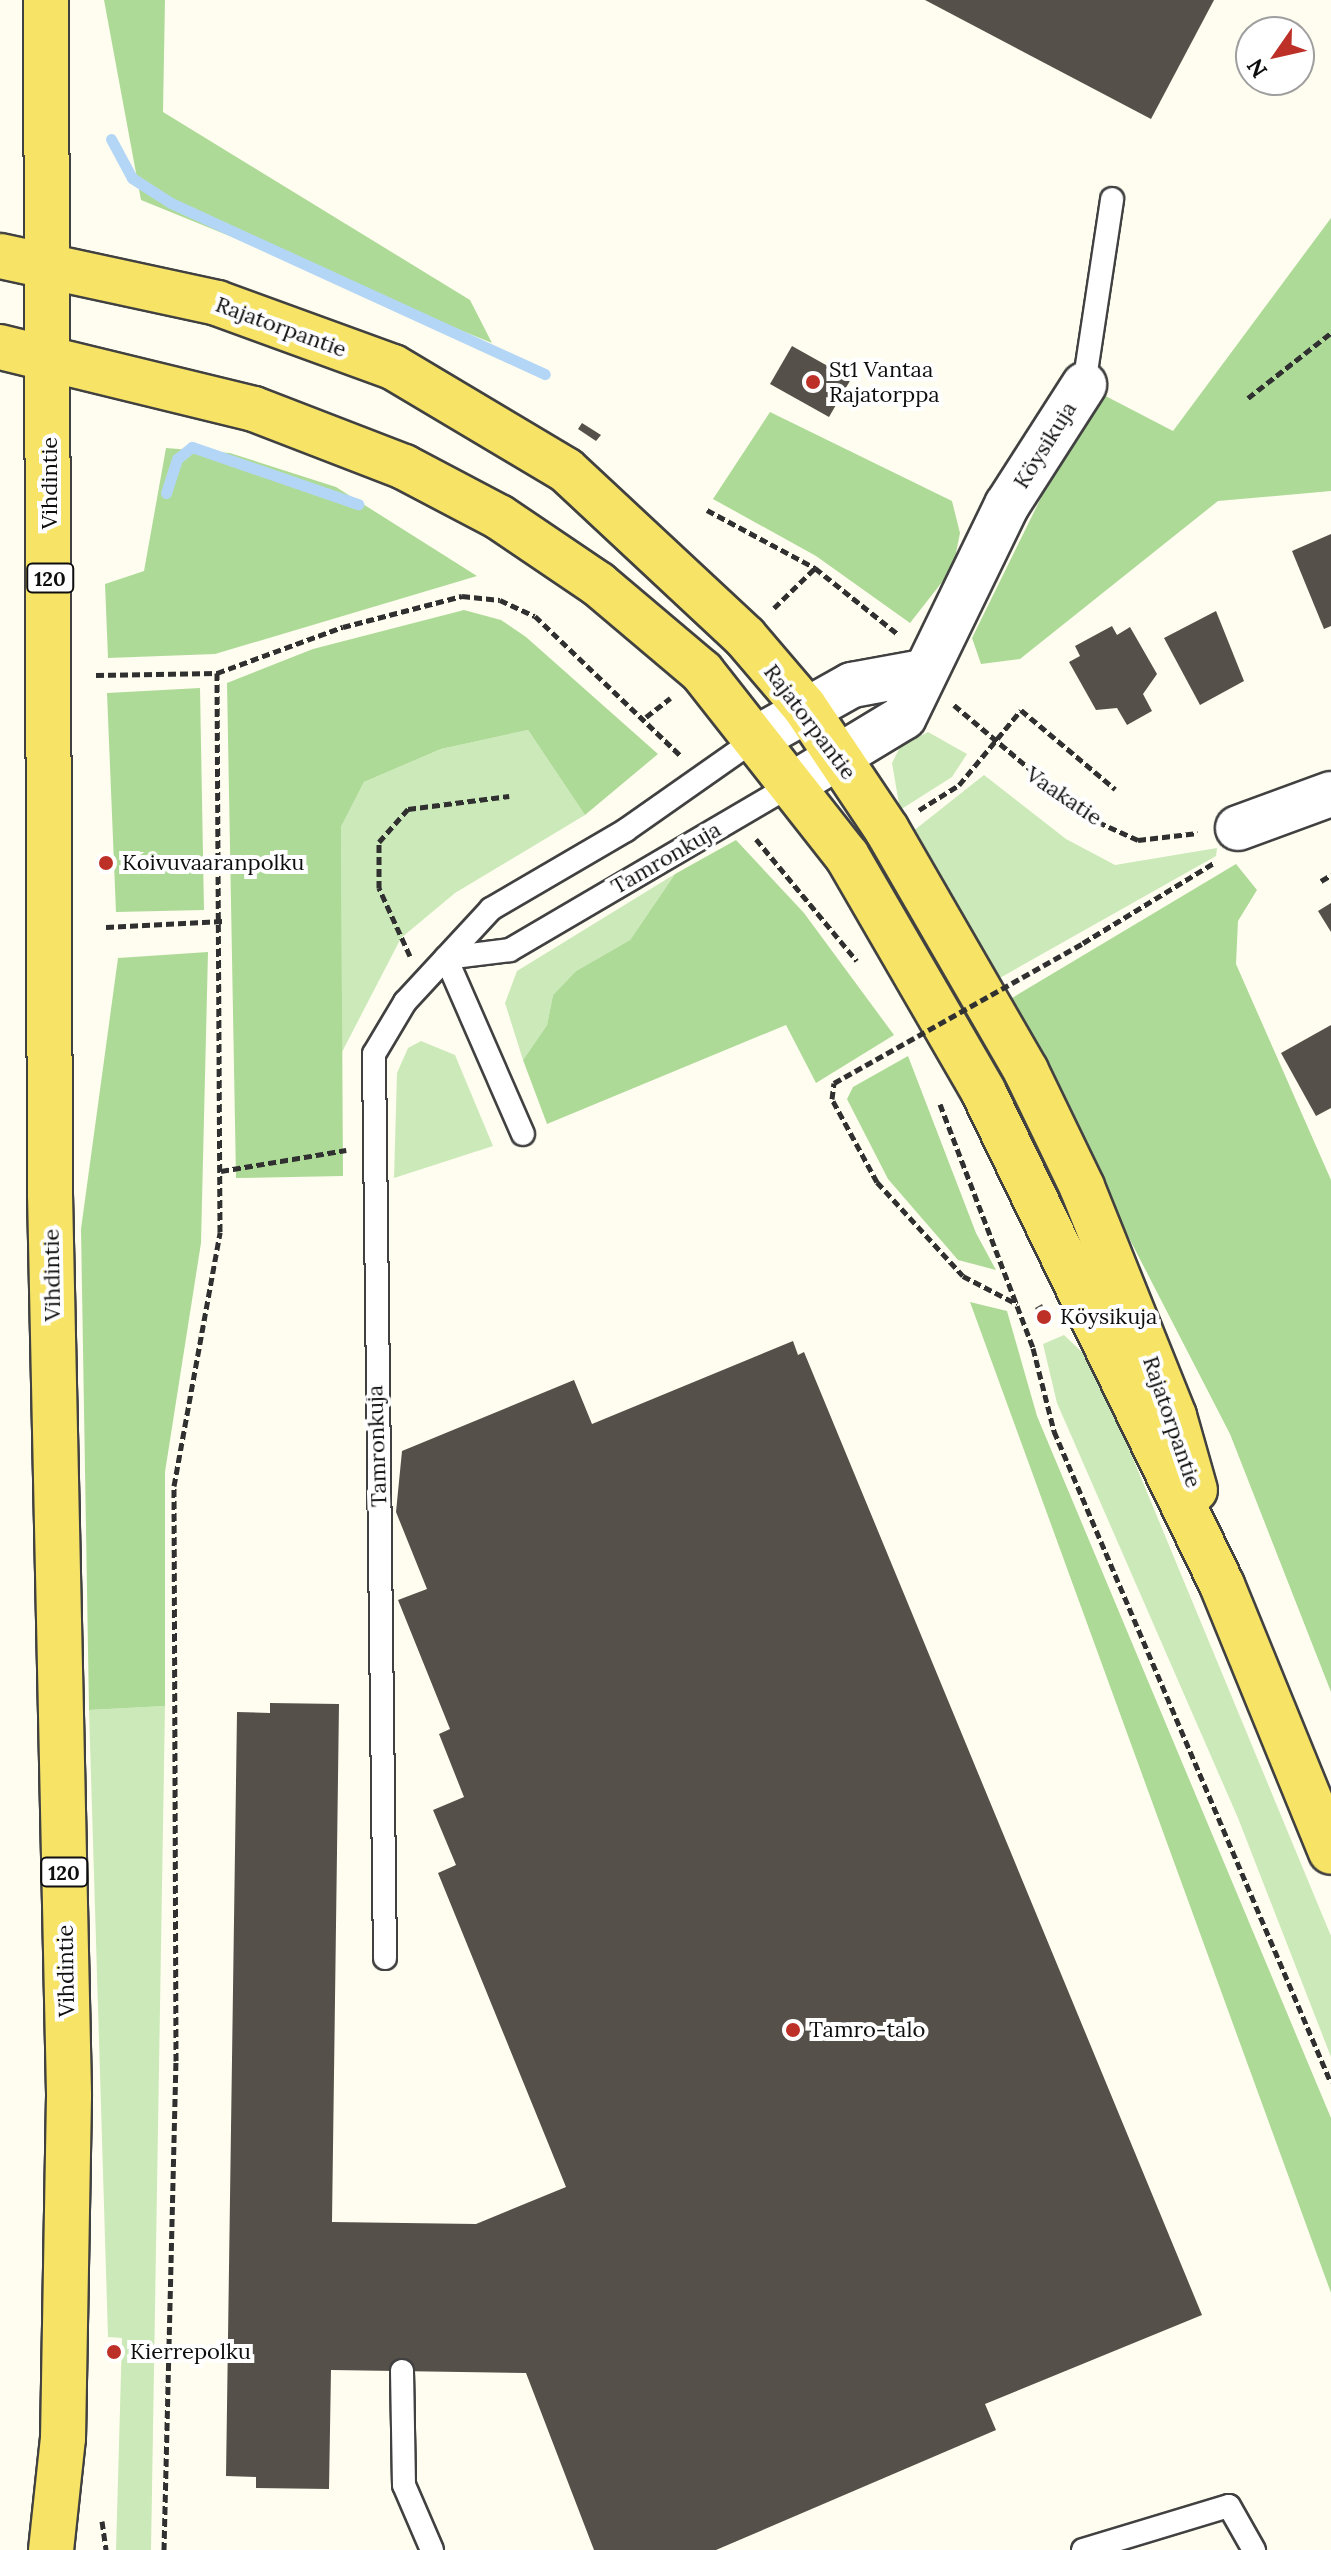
<!DOCTYPE html>
<html>
<head>
<meta charset="utf-8">
<style>
	body { margin:0 }
	#map { position:relative; width:1331px; height:2550px; overflow:hidden; background:#fffdef; font-family:Lora,serif }
	div>[style] { position:absolute }
	[style*='--x'] { left:calc(var(--x)*1px); top:calc(var(--y)*1px); width:calc(var(--w)*1px); rotate:calc(var(--a)*1deg) }
	.green>* { inset:0; background:#cce9b9 }
	.forest>* { inset:0; background:#aeda98 }
	.stream>* { height:11px; margin:-5.5px; padding:0 5.5px; transform-origin:5.5px; border-radius:5.5px; background:#b4d6f6 }
	.building>* { inset:0; background:#56504a }
	.path>* { height:5px; margin-top:-2.5px; transform-origin:0; background:repeating-linear-gradient(90deg,#303030 0 8px,transparent 0 12px) }
	.roads { filter:drop-shadow(2px 0 #414141) drop-shadow(-2px 0 #414141) drop-shadow(0 2px #414141) drop-shadow(0 -2px #414141) }
	.service>* { height:22px; margin:-11px; padding:0 11px; transform-origin:11px; border-radius:11px; background:#fff }
	.minor>* { height:44px; margin:-22px; padding:0 22px; transform-origin:22px; border-radius:22px; background:#fff }
	.primary>* { height:44px; margin:-22px; padding:0 22px; transform-origin:22px; border-radius:22px; background:#f7e467 }
	.path-bridge>* { height:5px; margin-top:-2.5px; transform-origin:0; background:repeating-linear-gradient(90deg,#303030 0 8px,transparent 0 12px) }
	.dots>* { width:22px; height:22px; translate:-50% -50%; box-sizing:border-box; border:4px solid #fff; border-radius:50% }
	span { translate:-50% -50%; white-space:nowrap; text-align:center; line-height:1.15; -webkit-text-stroke:8px #fff; paint-order:stroke }
	.shield-label span { padding:2px 6px; background:#fff; border:2px solid; border-radius:6px; -webkit-text-stroke-width:0 }
	.shield-label { font-size:20px; color:#0e0e0e; font-weight:700 }
	.street-label { font-size:22px; color:#0e0e0e }
	.poi-label { font-size:22px; color:#0e0e0e }
	.left { translate:0 -50%; text-align:left }
	.north { position:absolute; left:1235px; top:16px; width:80px; height:80px; box-sizing:border-box; background:#fff; border:2px solid #9f9f9f; border-radius:50%; rotate:236deg; font-size:22px; font-weight:700; line-height:32px; text-align:center; color:#0e0e0e }
	.north::after { content:''; display:block; margin:auto; width:28px; height:36px; background:#bd3027; clip-path:polygon(50% 0,100% 100%,50% 72%,0 100%) }
</style>
</head>
<body>
<div id="map">
	<div class="green">
		<div style="clip-path:polygon(528px 730px,585px 815px,455px 893px,401px 938px,342px 1052px,341px 827px,364px 782px,441px 749px)"></div>
		<div style="clip-path:polygon(928px 732px,967px 754px,952px 777px,900px 810px,892px 763px,900px 747px)"></div>
		<div style="clip-path:polygon(984px 775px,1066px 839px,1115px 865px,1217px 848px,1216px 856px,998px 979px,912px 832px)"></div>
		<div style="clip-path:polygon(675px 874px,630px 940px,576px 971px,553px 995px,547px 1025px,523px 1060px,505px 1003px,517px 971px)"></div>
		<div style="clip-path:polygon(421px 1041px,455px 1055px,493px 1146px,394px 1178px,397px 1073px,408px 1048px)"></div>
		<div style="clip-path:polygon(1064px 1335px,1086px 1356px,1110px 1403px,1331px 1936px,1331px 2057px,1238px 1818px,1057px 1403px,1043px 1344px)"></div>
		<div style="clip-path:polygon(165px 1706px,151px 2550px,116px 2550px,122px 2338px,108px 2337px,89px 1710px)"></div>
	</div>
	<div class="forest">
		<div style="clip-path:polygon(104px 0,165px 0,163px 112px,470px 300px,492px 343px,141px 200px)"></div>
		<div style="clip-path:polygon(1331px 218px,1331px 491px,1218px 501px,1020px 659px,981px 664px,972px 638px,1094px 390px,1173px 431px)"></div>
		<div style="clip-path:polygon(770px 412px,952px 501px,960px 533px,953px 568px,910px 623px,816px 556px,713px 499px)"></div>
		<div style="clip-path:polygon(166px 448px,230px 453px,336px 487px,477px 576px,215px 654px,108px 658px,105px 584px,144px 571px)"></div>
		<div style="clip-path:polygon(464px 610px,501px 620px,526px 637px,658px 754px,585px 815px,528px 730px,441px 749px,364px 782px,341px 827px,343px 1176px,236px 1178px,227px 683px,313px 649px)"></div>
		<div style="clip-path:polygon(200px 688px,204px 910px,116px 912px,107px 693px)"></div>
		<div style="clip-path:polygon(736px 840px,804px 913px,894px 1035px,816px 1083px,786px 1025px,547px 1124px,523px 1060px,547px 1025px,553px 995px,576px 971px,630px 940px,675px 874px)"></div>
		<div style="clip-path:polygon(1236px 864px,1257px 890px,1238px 921px,1236px 964px,1331px 1180px,1331px 1692px,1230px 1434px,1007px 1001px)"></div>
		<div style="clip-path:polygon(208px 952px,201px 1243px,165px 1472px,165px 1706px,89px 1710px,81px 1229px,118px 958px)"></div>
		<div style="clip-path:polygon(908px 1056px,976px 1233px,996px 1270px,958px 1260px,888px 1179px,847px 1099px,853px 1087px)"></div>
		<div style="clip-path:polygon(970px 1302px,1007px 1311px,1037px 1416px,1331px 2118px,1331px 2293px)"></div>
	</div>
	<div class="stream">
		<div style="--x:111;--y:139;--w:44;--a:61.7"></div>
		<div style="--x:132;--y:178;--w:46;--a:32.7"></div>
		<div style="--x:171;--y:203;--w:411;--a:24.6"></div>
		<div style="--x:166;--y:493;--w:36;--a:-72"></div>
		<div style="--x:177;--y:459;--w:19;--a:-39"></div>
		<div style="--x:192;--y:447;--w:176;--a:19"></div>
	</div>
	<div class="building">
		<div style="clip-path:polygon(925px 0,1214px 0,1151px 119px)"></div>
		<div style="clip-path:polygon(792px 346px,851px 379px,829px 417px,770px 384px)"></div>
		<div style="clip-path:polygon(582px 423px,601px 435px,596px 441px,578px 429px)"></div>
		<div style="clip-path:polygon(1331px 534px,1331px 626px,1324px 629px,1292px 551px)"></div>
		<div style="clip-path:polygon(1216px 611px,1244px 681px,1200px 705px,1164px 638px)"></div>
		<div style="clip-path:polygon(1112px 626px,1117px 635px,1130px 627px,1157px 674px,1143px 694px,1152px 711px,1127px 725px,1117px 708px,1096px 710px,1069px 662px,1080px 656px,1075px 646px)"></div>
		<div style="clip-path:polygon(1331px 903px,1331px 932px,1318px 911px)"></div>
		<div style="clip-path:polygon(1331px 1025px,1331px 1108px,1316px 1116px,1281px 1053px)"></div>
		<div style="clip-path:polygon(1042px 1304px,1051px 1324px,1045px 1327px,1035px 1308px)"></div>
		<div style="clip-path:polygon(793px 1341px,798px 1355px,804px 1352px,1202px 2315px,985px 2404px,996px 2430px,716px 2550px,594px 2550px,526px 2373px,331px 2370px,329px 2489px,256px 2488px,256px 2477px,226px 2476px,237px 1712px,270px 1713px,270px 1703px,339px 1704px,332px 2222px,476px 2224px,566px 2187px,438px 1873px,456px 1865px,433px 1810px,464px 1797px,439px 1734px,450px 1729px,398px 1600px,427px 1589px,396px 1512px,402px 1451px,574px 1380px,592px 1424px)"></div>
	</div>
	<div class="path">
		<div style="--x:1248;--y:398;--w:105;--a:-38.1"></div>
		<div style="--x:707;--y:510;--w:123;--a:28.2"></div>
		<div style="--x:774;--y:608;--w:57;--a:-44.3"></div>
		<div style="--x:815;--y:568;--w:107;--a:38.6"></div>
		<div style="--x:96;--y:675;--w:121;--a:-0.9"></div>
		<div style="--x:217;--y:673;--w:134;--a:-20.1"></div>
		<div style="--x:343;--y:627;--w:123;--a:-14.6"></div>
		<div style="--x:462;--y:596;--w:38;--a:6"></div>
		<div style="--x:500;--y:600;--w:38;--a:25"></div>
		<div style="--x:535;--y:616;--w:201;--a:43.8"></div>
		<div style="--x:954;--y:705;--w:174;--a:40.1"></div>
		<div style="--x:1087;--y:817;--w:56;--a:24.3"></div>
		<div style="--x:1138;--y:840;--w:60;--a:-6.7"></div>
		<div style="--x:646;--y:717;--w:31;--a:-38"></div>
		<div style="--x:919;--y:810;--w:47;--a:-32"></div>
		<div style="--x:959;--y:785;--w:97;--a:-50.4"></div>
		<div style="--x:1021;--y:710;--w:123;--a:40"></div>
		<div style="--x:756;--y:839;--w:158;--a:50.4"></div>
		<div style="--x:1321;--y:881;--w:12;--a:-31"></div>
		<div style="--x:106;--y:927;--w:117;--a:-2.9"></div>
		<div style="--x:1083;--y:943;--w:155;--a:-31.5"></div>
		<div style="--x:410;--y:956;--w:75;--a:-114.5"></div>
		<div style="--x:379;--y:888;--w:46;--a:-90"></div>
		<div style="--x:379;--y:842;--w:44;--a:-48.7"></div>
		<div style="--x:408;--y:809;--w:102;--a:-7.3"></div>
		<div style="--x:940;--y:1104;--w:261;--a:69.1"></div>
		<div style="--x:1033;--y:1348;--w:86;--a:75.8"></div>
		<div style="--x:1054;--y:1431;--w:708;--a:66.98"></div>
		<div style="--x:221;--y:1171;--w:127;--a:-9.5"></div>
		<div style="--x:877;--y:1182;--w:127;--a:47.5"></div>
		<div style="--x:963;--y:1276;--w:61;--a:27.4"></div>
		<div style="--x:102;--y:2521;--w:29;--a:82"></div>
		<div style="--x:164;--y:2550;--w:489;--a:-88.6"></div>
		<div style="--x:176;--y:2061;--w:575;--a:-90.2"></div>
		<div style="--x:174;--y:1486;--w:258;--a:-79.7"></div>
		<div style="--x:220;--y:1232;--w:559;--a:-90.31"></div>
	</div>
	<div class="roads">
		<div class="service">
			<div style="--x:1084;--y:385;--w:188;--a:-81.4"></div>
			<div style="--x:446;--y:958;--w:64;--a:-7.1"></div>
			<div style="--x:510;--y:950;--w:330;--a:-30.4"></div>
			<div style="--x:446;--y:958;--w:192;--a:66.4"></div>
			<div style="--x:385;--y:1958;--w:904;--a:-90.7"></div>
			<div style="--x:374;--y:1054;--w:61;--a:-59.2"></div>
			<div style="--x:405;--y:1002;--w:127;--a:-47.2"></div>
			<div style="--x:491;--y:909;--w:156;--a:-30.3"></div>
			<div style="--x:626;--y:830;--w:160;--a:-35.1"></div>
			<div style="--x:402;--y:2371;--w:114;--a:89"></div>
			<div style="--x:404;--y:2485;--w:71;--a:66.7"></div>
			<div style="--x:1083;--y:2550;--w:152;--a:-16.8"></div>
			<div style="--x:1229;--y:2506;--w:51;--a:60.4"></div>
		</div>
		<div class="minor">
			<div style="--x:757;--y:738;--w:109;--a:-29.2"></div>
			<div style="--x:852;--y:685;--w:71;--a:-10.5"></div>
			<div style="--x:795;--y:783;--w:127;--a:-31.2"></div>
			<div style="--x:904;--y:717;--w:236;--a:-64.1"></div>
			<div style="--x:1007;--y:505;--w:143;--a:-57.3"></div>
			<div style="--x:1238;--y:828;--w:99;--a:-20.1"></div>
		</div>
		<div class="primary">
			<div style="--x:46;--y:0;--w:1194;--a:89.81"></div>
			<div style="--x:50;--y:1194;--w:902;--a:88.79"></div>
			<div style="--x:69;--y:2096;--w:342;--a:91"></div>
			<div style="--x:63;--y:2438;--w:113;--a:96.1"></div>
			<div style="--x:0;--y:256;--w:222;--a:12.2"></div>
			<div style="--x:217;--y:303;--w:187;--a:20"></div>
			<div style="--x:393;--y:367;--w:201;--a:30.8"></div>
			<div style="--x:566;--y:470;--w:245;--a:43"></div>
			<div style="--x:745;--y:637;--w:91;--a:49.5"></div>
			<div style="--x:804;--y:706;--w:149;--a:56.2"></div>
			<div style="--x:887;--y:830;--w:278;--a:60"></div>
			<div style="--x:1026;--y:1071;--w:129;--a:64.2"></div>
			<div style="--x:1082;--y:1187;--w:247;--a:68.1"></div>
			<div style="--x:1174;--y:1416;--w:77;--a:74.2"></div>
			<div style="--x:0;--y:347;--w:261;--a:13.7"></div>
			<div style="--x:254;--y:409;--w:161;--a:21.1"></div>
			<div style="--x:404;--y:467;--w:107;--a:27.8"></div>
			<div style="--x:499;--y:517;--w:120;--a:34.1"></div>
			<div style="--x:598;--y:584;--w:136;--a:40.2"></div>
			<div style="--x:702;--y:672;--w:234;--a:51.8"></div>
			<div style="--x:847;--y:856;--w:272;--a:59.9"></div>
			<div style="--x:983;--y:1091;--w:549;--a:64.18"></div>
			<div style="--x:1222;--y:1585;--w:288;--a:67.8"></div>
		</div>
	</div>
	<div class="path-bridge">
		<div style="--x:877;--y:1182;--w:94;--a:-118.5"></div>
		<div style="--x:832;--y:1099;--w:16;--a:-83"></div>
		<div style="--x:834;--y:1083;--w:286;--a:-29.3"></div>
	</div>
	<div class="dots">
		<div style="left:813px;top:382px;background:#bd3027"></div>
		<div style="left:106px;top:863px;background:#bd3027"></div>
		<div style="left:1044px;top:1317px;background:#bd3027"></div>
		<div style="left:793px;top:2030px;background:#bd3027"></div>
		<div style="left:114px;top:2352px;background:#bd3027"></div>
	</div>
	<div class="shield-label">
		<span style="left:50px;top:578px">120</span>
		<span style="left:64px;top:1872px">120</span>
	</div>
	<div class="street-label">
		<span style="left:281px;top:327px;rotate:20deg">Rajatorpantie</span>
		<span style="left:1045px;top:445px;rotate:-58deg">Köysikuja</span>
		<span style="left:50px;top:483px;rotate:-90deg">Vihdintie</span>
		<span style="left:810px;top:722px;rotate:53deg">Rajatorpantie</span>
		<span style="left:1064px;top:796px;rotate:34deg">Vaakatie</span>
		<span style="left:666px;top:858px;rotate:-30deg">Tamronkuja</span>
		<span style="left:52px;top:1275px;rotate:-91deg">Vihdintie</span>
		<span style="left:1172px;top:1422px;rotate:71deg">Rajatorpantie</span>
		<span style="left:377px;top:1446px;rotate:-92deg">Tamronkuja</span>
		<span style="left:66px;top:1971px;rotate:-91deg">Vihdintie</span>
	</div>
	<div class="poi-label">
		<span class="left" style="left:829px;top:382px">St1 Vantaa<br>Rajatorppa</span>
		<span class="left" style="left:122px;top:863px">Koivuvaaranpolku</span>
		<span class="left" style="left:1060px;top:1317px">Köysikuja</span>
		<span class="left" style="left:809px;top:2030px">Tamro-talo</span>
		<span class="left" style="left:130px;top:2352px">Kierrepolku</span>
	</div>
	<div class="north">N</div>
</div>
</body>
</html>
